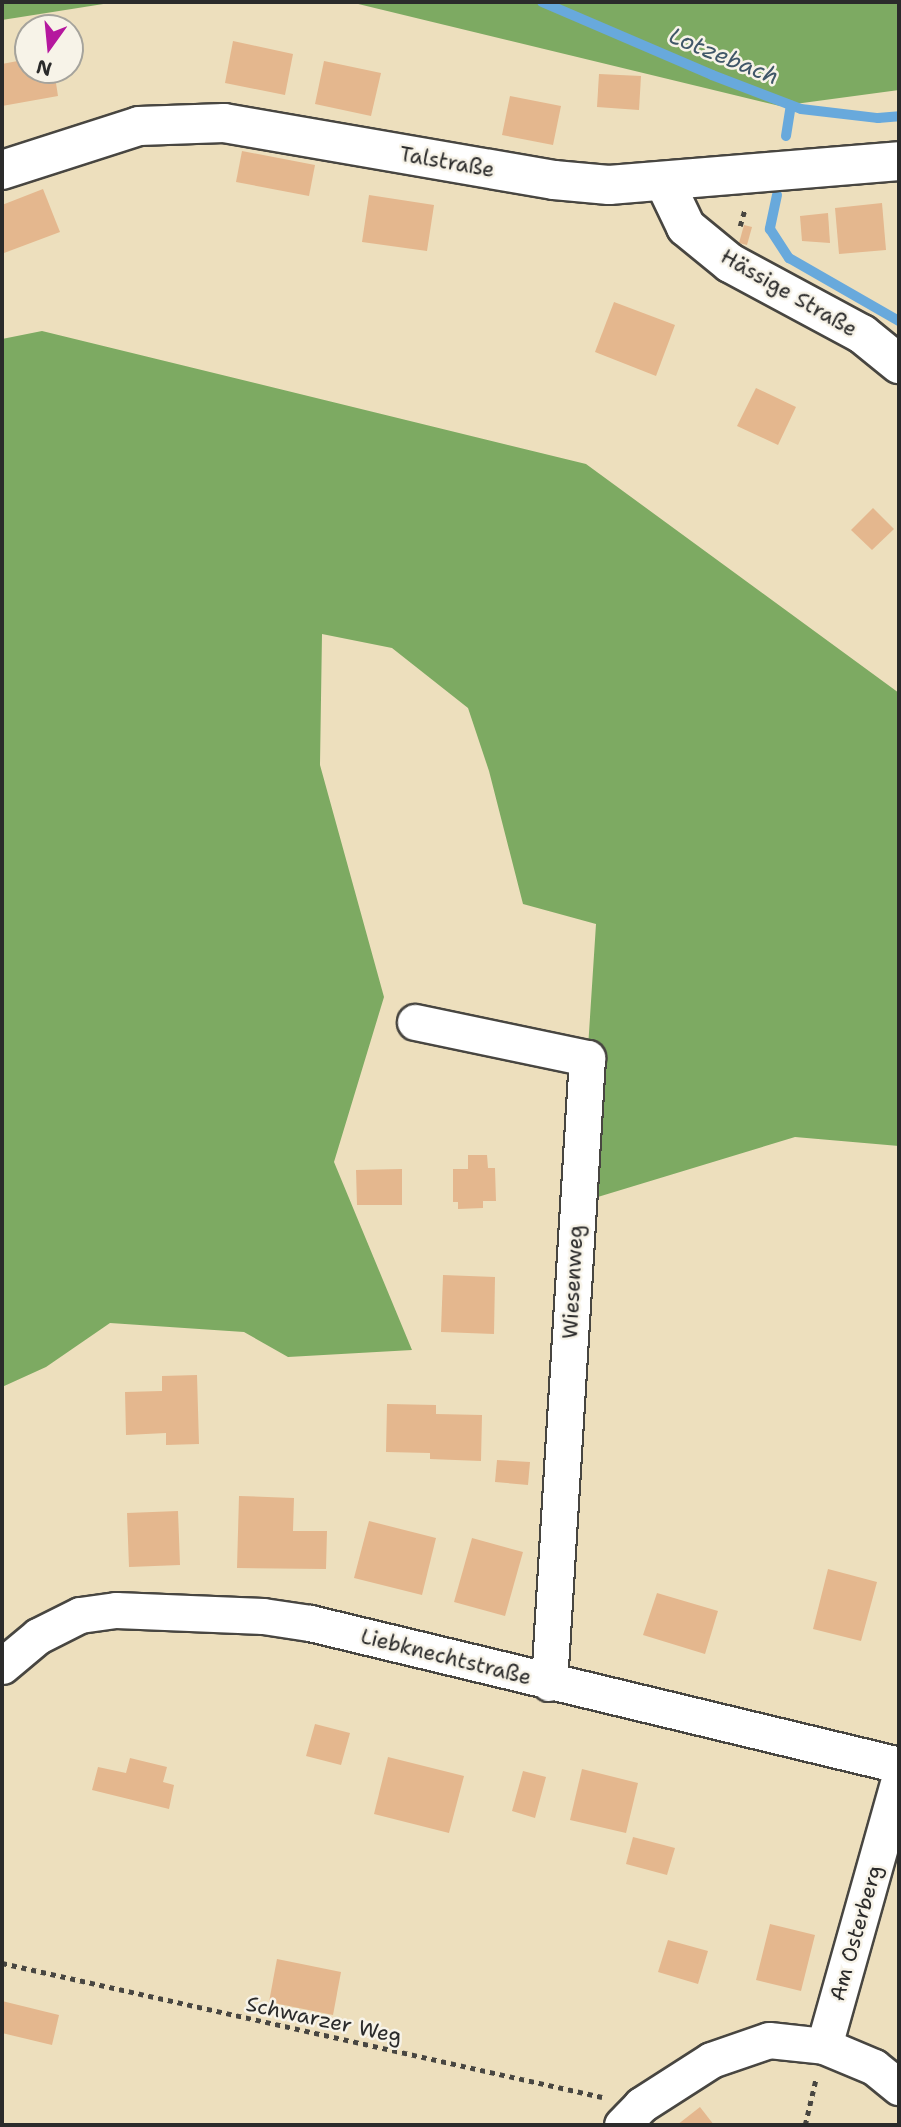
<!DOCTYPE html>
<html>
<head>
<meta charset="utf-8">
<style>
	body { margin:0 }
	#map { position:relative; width:901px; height:2127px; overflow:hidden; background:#eddfbd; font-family:"Shantell Sans",sans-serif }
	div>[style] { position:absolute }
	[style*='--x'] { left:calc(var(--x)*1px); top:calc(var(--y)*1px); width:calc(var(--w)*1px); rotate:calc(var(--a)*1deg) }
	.forest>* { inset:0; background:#7daa62 }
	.stream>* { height:10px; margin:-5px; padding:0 5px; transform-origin:5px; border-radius:5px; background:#68a9dc }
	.building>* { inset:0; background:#e4b78e }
	.path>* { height:4.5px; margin-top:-2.25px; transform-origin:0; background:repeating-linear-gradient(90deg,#484641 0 5px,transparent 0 10px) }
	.roads { filter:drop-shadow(2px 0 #484641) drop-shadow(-2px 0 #484641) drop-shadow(0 2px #484641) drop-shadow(0 -2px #484641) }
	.minor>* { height:35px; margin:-17.5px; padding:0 17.5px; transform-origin:17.5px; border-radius:17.5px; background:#fff }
	.tertiary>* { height:38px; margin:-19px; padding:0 19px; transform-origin:19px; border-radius:19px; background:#fff }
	span { translate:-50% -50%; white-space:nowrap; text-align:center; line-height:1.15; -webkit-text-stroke:5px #f7f3e8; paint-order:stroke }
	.street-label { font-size:21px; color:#2b2b2b }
	.water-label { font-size:23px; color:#405769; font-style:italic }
	.frame { position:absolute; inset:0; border:4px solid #2b2b2b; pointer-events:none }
	.north { position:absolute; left:14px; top:14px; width:70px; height:70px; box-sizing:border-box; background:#f7f3e8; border:2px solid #a5a39c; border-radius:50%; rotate:195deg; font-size:19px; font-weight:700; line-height:28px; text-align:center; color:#2b2b2b }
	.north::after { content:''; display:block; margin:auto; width:24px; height:32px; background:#b5179e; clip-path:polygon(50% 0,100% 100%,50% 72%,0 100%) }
</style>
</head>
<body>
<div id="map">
	<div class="forest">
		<div style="clip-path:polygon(2px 2px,116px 2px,2px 20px)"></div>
		<div style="clip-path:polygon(350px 2px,899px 2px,899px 90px,780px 106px)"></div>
		<div style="clip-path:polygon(42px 331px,586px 464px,899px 693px,899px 1146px,795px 1137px,578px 1203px,596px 924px,523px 904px,489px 771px,468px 708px,392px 648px,322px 634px,320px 765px,384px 997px,334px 1162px,412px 1350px,288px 1357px,244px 1332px,110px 1323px,46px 1367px,2px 1387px,2px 339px)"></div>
	</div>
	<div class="stream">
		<div style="--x:542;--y:2;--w:185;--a:23.2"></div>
		<div style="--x:712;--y:75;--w:95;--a:20.9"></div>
		<div style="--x:801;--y:109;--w:78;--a:6.7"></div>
		<div style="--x:878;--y:118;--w:21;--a:-5"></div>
		<div style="--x:786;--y:136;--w:31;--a:-81"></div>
		<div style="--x:777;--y:195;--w:35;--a:102"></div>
		<div style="--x:770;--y:229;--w:35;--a:57"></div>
		<div style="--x:789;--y:258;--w:127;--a:29.8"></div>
	</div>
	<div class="building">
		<div style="clip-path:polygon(233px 41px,293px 54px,285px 95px,225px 83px)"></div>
		<div style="clip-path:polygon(28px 59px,28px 70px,54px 70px,58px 96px,2px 106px,2px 64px)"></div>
		<div style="clip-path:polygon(324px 61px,381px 73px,371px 116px,315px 104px)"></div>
		<div style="clip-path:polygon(599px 74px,641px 76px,639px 110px,597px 107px)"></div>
		<div style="clip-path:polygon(510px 96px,561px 106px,553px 145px,502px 135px)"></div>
		<div style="clip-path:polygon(242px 151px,315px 165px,309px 196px,236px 182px)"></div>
		<div style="clip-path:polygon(43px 189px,60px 232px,4px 253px,2px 205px)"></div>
		<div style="clip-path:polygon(369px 195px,434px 205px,427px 251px,362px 242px)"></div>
		<div style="clip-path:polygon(882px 203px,886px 250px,839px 254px,835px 208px)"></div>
		<div style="clip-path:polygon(828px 213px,830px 243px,802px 241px,800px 216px)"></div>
		<div style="clip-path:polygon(744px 225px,752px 227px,747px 245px,739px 243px)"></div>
		<div style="clip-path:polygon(614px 302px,675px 325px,656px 376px,595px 352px)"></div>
		<div style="clip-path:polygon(756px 388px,796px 407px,778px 445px,737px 426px)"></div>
		<div style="clip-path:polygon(873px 508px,894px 529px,872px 550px,851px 530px)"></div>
		<div style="clip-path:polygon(468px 1155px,487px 1155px,488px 1168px,495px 1168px,496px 1201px,483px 1201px,483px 1208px,458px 1209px,458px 1202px,453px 1202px,453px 1169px,468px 1169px)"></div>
		<div style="clip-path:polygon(402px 1169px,402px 1205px,357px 1205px,356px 1170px)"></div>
		<div style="clip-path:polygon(443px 1275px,495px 1277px,494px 1334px,441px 1332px)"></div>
		<div style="clip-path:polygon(197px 1375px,199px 1444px,166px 1445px,166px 1433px,126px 1435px,125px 1392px,162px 1391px,162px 1376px)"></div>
		<div style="clip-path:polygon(387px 1404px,436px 1405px,436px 1414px,482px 1415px,481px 1461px,430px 1459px,430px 1453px,386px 1452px)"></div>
		<div style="clip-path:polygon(497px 1460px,530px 1462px,528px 1485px,495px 1482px)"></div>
		<div style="clip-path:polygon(239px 1496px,294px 1498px,293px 1531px,327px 1531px,326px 1569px,237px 1568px)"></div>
		<div style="clip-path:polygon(178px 1511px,180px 1565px,129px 1567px,127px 1513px)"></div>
		<div style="clip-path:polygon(369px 1521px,436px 1538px,422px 1595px,354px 1578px)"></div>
		<div style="clip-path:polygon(472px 1538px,523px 1552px,505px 1616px,454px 1602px)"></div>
		<div style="clip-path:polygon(828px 1569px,877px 1582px,861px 1641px,813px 1629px)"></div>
		<div style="clip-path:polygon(657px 1593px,718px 1611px,705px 1654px,643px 1635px)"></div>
		<div style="clip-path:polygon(315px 1724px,350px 1733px,341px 1765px,306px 1756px)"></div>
		<div style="clip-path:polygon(388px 1757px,464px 1776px,449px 1833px,374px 1814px)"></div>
		<div style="clip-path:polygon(130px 1758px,167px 1767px,163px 1782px,174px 1785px,169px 1809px,92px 1790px,98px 1767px,126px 1773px)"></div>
		<div style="clip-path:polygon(582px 1769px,638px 1783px,626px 1833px,570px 1820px)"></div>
		<div style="clip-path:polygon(523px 1771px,546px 1777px,535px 1818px,512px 1811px)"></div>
		<div style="clip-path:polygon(633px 1837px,675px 1848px,667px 1875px,626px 1864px)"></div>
		<div style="clip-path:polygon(770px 1924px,815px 1935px,801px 1991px,756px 1980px)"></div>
		<div style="clip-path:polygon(668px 1940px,708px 1951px,698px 1984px,658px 1972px)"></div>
		<div style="clip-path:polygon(277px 1959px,341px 1972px,333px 2015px,269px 2002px)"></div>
		<div style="clip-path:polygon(2px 2001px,59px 2015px,52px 2045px,2px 2033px)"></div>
		<div style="clip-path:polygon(700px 2107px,714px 2125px,677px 2125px)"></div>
	</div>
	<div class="path">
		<div style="--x:740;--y:226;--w:19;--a:-74"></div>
		<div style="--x:2;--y:1963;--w:615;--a:12.59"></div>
		<div style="--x:805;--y:2125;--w:48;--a:-76.8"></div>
	</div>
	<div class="roads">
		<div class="minor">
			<div style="--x:415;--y:1022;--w:176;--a:11.8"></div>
			<div style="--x:587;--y:1058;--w:626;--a:93.48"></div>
			<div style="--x:2;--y:1666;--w:47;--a:-39.8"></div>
			<div style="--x:38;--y:1636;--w:47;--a:-26.6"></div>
			<div style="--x:80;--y:1615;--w:36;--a:-8"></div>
			<div style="--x:116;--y:1610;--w:147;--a:2.3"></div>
			<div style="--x:263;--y:1616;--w:48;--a:8.5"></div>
			<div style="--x:310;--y:1623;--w:606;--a:13.55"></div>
			<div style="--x:824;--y:2046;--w:277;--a:-74.3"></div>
			<div style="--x:622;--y:2125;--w:28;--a:-46"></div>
			<div style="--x:641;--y:2105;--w:83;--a:-32.7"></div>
			<div style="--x:711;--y:2060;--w:61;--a:-19"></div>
			<div style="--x:769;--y:2040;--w:55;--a:6.2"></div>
			<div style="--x:824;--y:2046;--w:54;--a:22.8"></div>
			<div style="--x:874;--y:2067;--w:32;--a:39"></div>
		</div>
		<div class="tertiary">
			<div style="--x:2;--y:170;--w:144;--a:-17.8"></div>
			<div style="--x:139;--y:126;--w:85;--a:-2"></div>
			<div style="--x:224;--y:123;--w:335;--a:9.8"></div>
			<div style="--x:554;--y:180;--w:55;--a:5.2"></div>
			<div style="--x:609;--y:185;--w:291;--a:-4.7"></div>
			<div style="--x:664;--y:181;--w:51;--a:64.4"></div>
			<div style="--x:686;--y:227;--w:57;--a:39.3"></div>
			<div style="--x:730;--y:263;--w:150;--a:28.3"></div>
			<div style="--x:862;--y:334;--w:48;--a:39"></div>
		</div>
	</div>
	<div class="street-label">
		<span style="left:447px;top:162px;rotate:10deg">Talstraße</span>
		<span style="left:789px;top:293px;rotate:30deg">Hässige Straße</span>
		<span style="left:573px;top:1282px;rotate:-87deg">Wiesenweg</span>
		<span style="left:446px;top:1657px;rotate:14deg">Liebknechtstraße</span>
		<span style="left:856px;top:1933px;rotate:-74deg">Am Osterberg</span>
		<span style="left:324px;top:2020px;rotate:12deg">Schwarzer Weg</span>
	</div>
	<div class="water-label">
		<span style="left:724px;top:56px;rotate:22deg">Lotzebach</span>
	</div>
	<div class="frame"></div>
	<div class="north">N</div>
</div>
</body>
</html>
